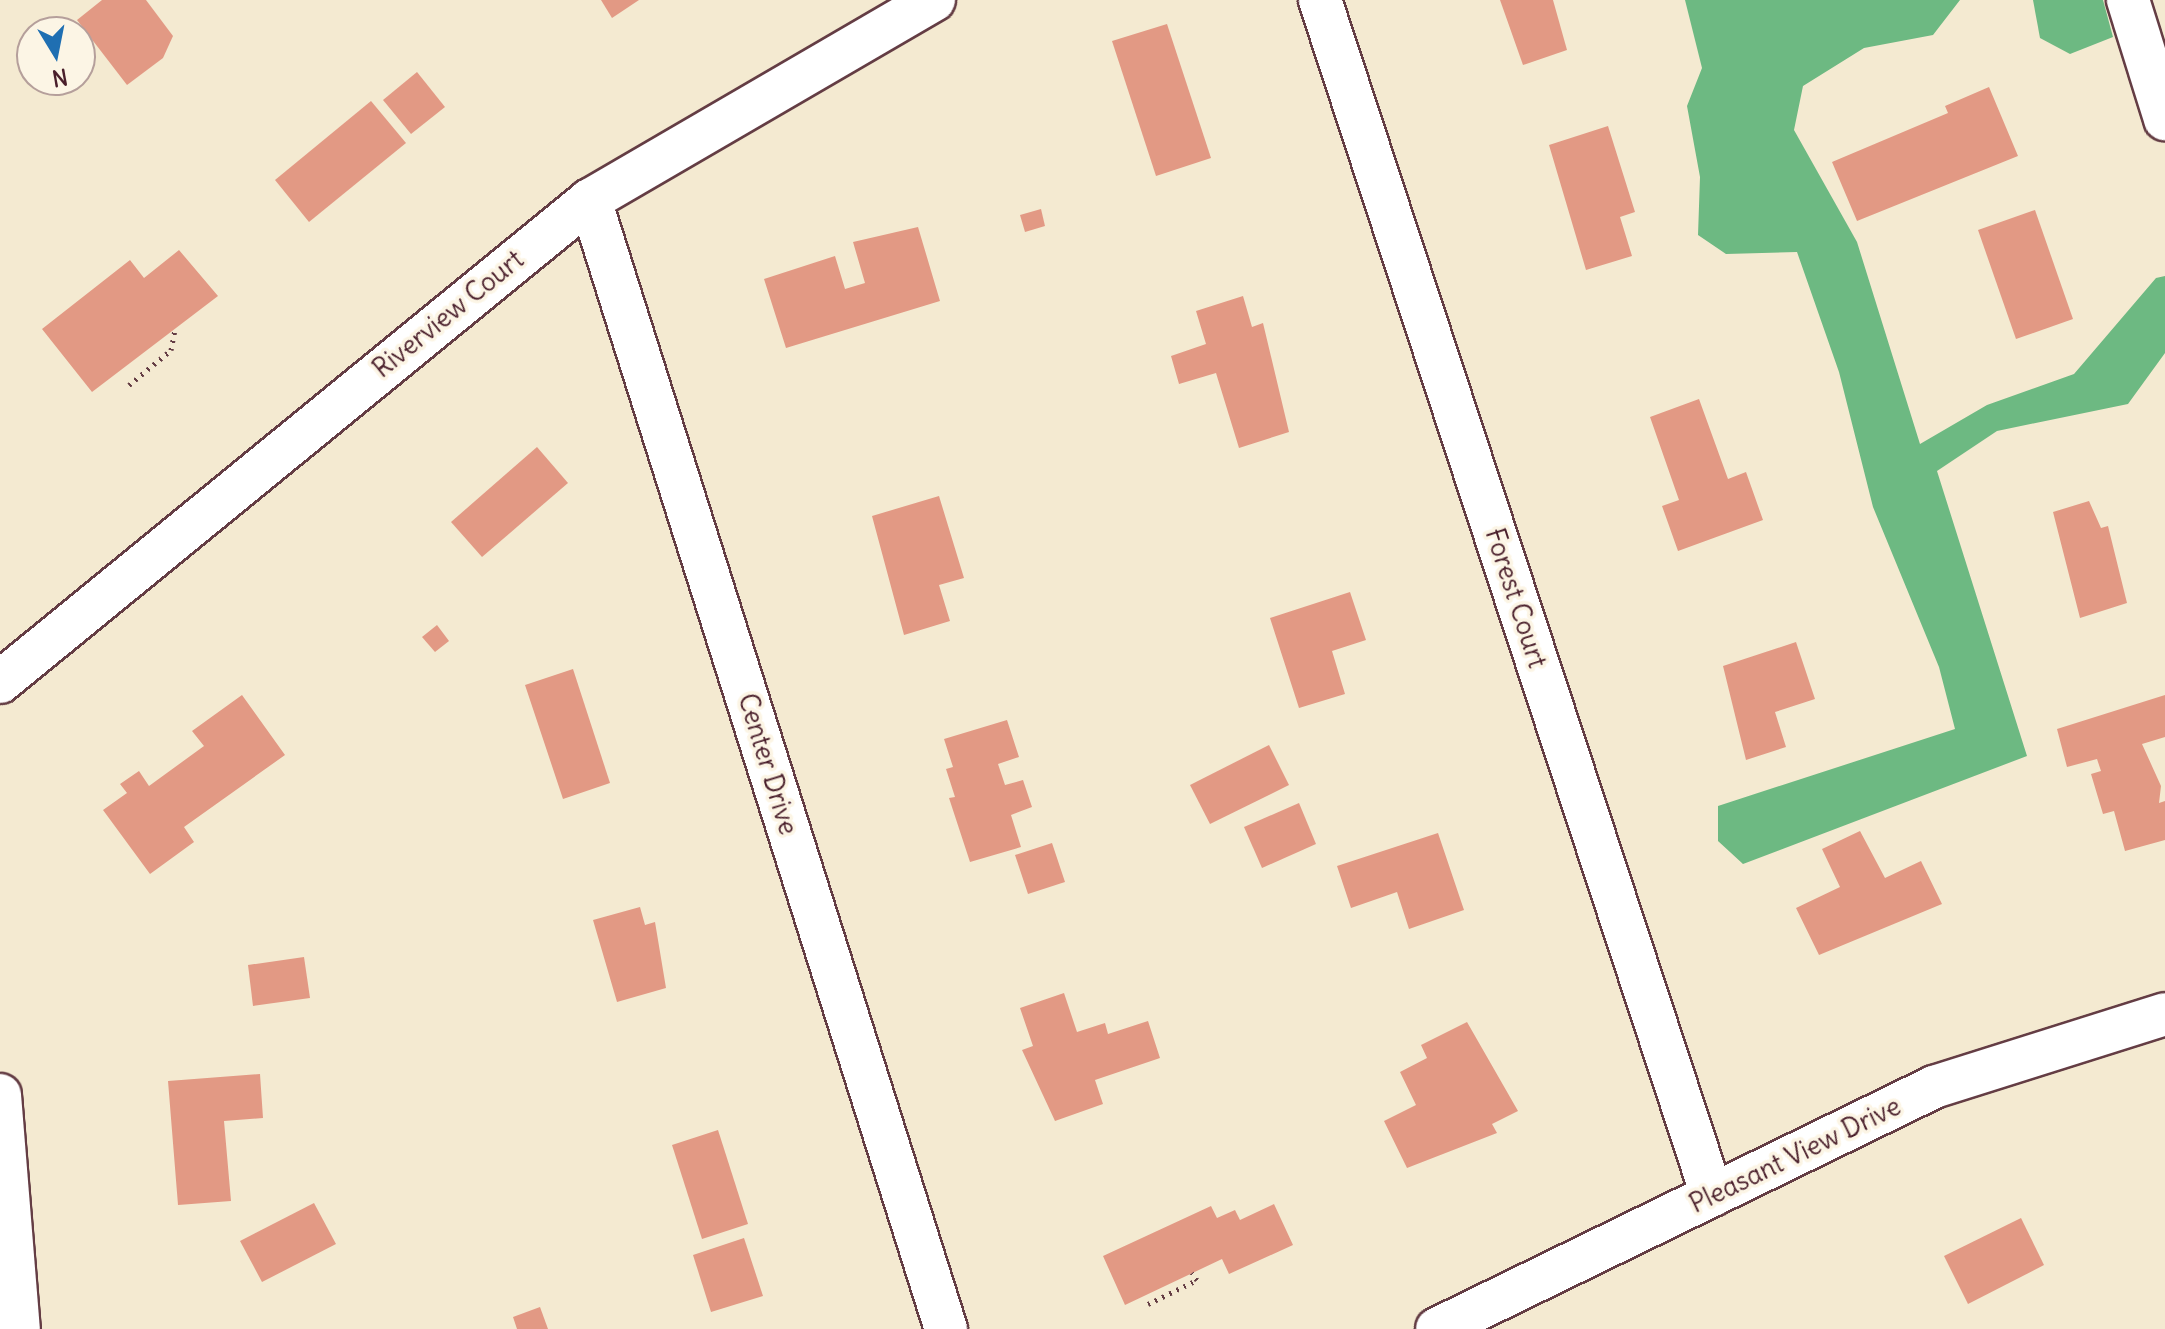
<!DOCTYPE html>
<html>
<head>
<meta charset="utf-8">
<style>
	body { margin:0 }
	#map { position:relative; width:2165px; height:1329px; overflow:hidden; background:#f4ead1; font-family:Delius,sans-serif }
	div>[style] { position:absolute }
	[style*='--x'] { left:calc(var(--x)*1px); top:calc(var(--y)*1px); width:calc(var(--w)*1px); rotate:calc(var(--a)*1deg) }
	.forest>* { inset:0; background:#6db982 }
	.building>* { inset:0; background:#e29984 }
	.path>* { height:5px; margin-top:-2.5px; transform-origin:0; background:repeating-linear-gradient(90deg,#643d44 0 2px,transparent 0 8px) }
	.roads { filter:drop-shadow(2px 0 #643d44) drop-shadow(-2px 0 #643d44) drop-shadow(0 2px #643d44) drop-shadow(0 -2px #643d44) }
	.street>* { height:42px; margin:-21px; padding:0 21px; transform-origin:21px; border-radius:21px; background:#fff }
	span { translate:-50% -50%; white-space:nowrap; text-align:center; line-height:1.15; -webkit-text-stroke:7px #fcf5e5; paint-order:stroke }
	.street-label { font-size:26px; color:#4a1f2b }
	.north { position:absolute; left:16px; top:16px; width:80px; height:80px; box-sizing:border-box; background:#fcf5e5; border:2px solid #b59f9b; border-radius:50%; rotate:170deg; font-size:22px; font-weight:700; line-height:32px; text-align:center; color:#4a1f2b }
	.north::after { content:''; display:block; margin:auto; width:28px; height:36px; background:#1f6fb2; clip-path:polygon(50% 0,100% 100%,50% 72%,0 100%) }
</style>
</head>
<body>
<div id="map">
	<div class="forest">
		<div style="clip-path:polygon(1685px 0,1960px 0,1933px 35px,1864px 48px,1803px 86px,1794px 130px,1857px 242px,1920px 444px,1987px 405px,2074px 374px,2156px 278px,2165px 276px,2165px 353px,2128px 404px,1997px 431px,1937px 471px,2027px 756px,1743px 864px,1718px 841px,1718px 806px,1955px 729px,1939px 667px,1873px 507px,1839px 372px,1797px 252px,1726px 254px,1698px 235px,1700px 177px,1687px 106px,1702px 68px)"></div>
		<div style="clip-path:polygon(2033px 0,2103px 0,2113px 37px,2070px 54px,2040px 38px)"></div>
	</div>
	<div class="building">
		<div style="clip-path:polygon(102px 0,146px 0,173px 36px,163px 58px,127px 85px,77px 20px)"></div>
		<div style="clip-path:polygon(601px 0,639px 0,612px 18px)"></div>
		<div style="clip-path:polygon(1500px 0,1553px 0,1567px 50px,1523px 65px)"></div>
		<div style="clip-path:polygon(1167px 24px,1211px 158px,1156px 176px,1112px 41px)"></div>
		<div style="clip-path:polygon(417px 72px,445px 107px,411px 134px,383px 100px)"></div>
		<div style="clip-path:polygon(1989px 87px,2018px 156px,1857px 221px,1832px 162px,1948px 113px,1945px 106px)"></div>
		<div style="clip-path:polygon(371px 101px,406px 143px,309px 222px,275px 180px)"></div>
		<div style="clip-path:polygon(1608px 126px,1635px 212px,1620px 217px,1632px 256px,1586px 270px,1549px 145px)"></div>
		<div style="clip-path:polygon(1041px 209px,1045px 226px,1025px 232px,1020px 215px)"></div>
		<div style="clip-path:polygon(2035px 210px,2073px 319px,2016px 339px,1978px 230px)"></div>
		<div style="clip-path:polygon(918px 227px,940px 301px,786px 348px,764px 279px,835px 256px,845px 289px,865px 283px,853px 242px)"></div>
		<div style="clip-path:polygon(179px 250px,218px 296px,92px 392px,42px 329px,130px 260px,144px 278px)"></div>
		<div style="clip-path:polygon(1243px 296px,1252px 327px,1263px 323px,1289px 432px,1239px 448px,1216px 373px,1179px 384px,1171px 356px,1206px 344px,1196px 311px)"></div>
		<div style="clip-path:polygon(1699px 399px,1728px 479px,1746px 472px,1763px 520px,1678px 551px,1662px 506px,1679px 500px,1650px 417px)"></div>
		<div style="clip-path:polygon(537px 447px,568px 483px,482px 557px,451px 522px)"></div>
		<div style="clip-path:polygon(939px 496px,964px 578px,939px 585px,950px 621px,904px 635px,872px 516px)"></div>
		<div style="clip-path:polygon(2089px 501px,2101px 528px,2108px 526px,2127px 603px,2080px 618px,2053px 512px)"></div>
		<div style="clip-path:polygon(1350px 592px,1366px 640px,1332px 651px,1345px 694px,1299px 708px,1270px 618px)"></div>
		<div style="clip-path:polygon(437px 625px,449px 641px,435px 652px,422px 637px)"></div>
		<div style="clip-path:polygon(1796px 642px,1815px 699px,1775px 712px,1786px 747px,1746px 760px,1723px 666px)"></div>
		<div style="clip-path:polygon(573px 669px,610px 783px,563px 799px,525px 685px)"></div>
		<div style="clip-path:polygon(242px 695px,285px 755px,184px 827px,194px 842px,150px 874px,103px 810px,127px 793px,120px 784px,139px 771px,149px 786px,204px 746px,192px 731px)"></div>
		<div style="clip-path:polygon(2165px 695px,2165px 737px,2142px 744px,2161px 786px,2159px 803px,2165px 801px,2165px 840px,2125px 851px,2114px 811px,2103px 814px,2091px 774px,2101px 771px,2097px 759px,2067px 767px,2057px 729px)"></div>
		<div style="clip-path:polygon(1007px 720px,1019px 757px,998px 764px,1005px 785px,1023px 780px,1032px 807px,1011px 815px,1021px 847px,970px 862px,949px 798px,955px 797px,946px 769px,953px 767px,944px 739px)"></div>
		<div style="clip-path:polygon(1269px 745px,1289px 785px,1210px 824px,1190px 785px)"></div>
		<div style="clip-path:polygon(1299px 803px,1316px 844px,1262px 868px,1244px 827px)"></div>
		<div style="clip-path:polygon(1860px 831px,1885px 878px,1921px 861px,1942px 904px,1819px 955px,1796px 908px,1840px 887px,1822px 849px)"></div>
		<div style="clip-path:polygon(1438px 833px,1464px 910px,1409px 929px,1397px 892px,1351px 908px,1337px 866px)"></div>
		<div style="clip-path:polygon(1052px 843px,1065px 882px,1028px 894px,1015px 855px)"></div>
		<div style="clip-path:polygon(640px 907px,645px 925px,655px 922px,666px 988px,617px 1002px,593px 920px)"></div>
		<div style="clip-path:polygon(304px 957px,310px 998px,253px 1006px,248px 965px)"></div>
		<div style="clip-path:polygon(1064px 993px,1077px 1032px,1105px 1023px,1108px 1034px,1148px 1021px,1160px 1058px,1095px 1080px,1103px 1104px,1055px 1121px,1022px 1050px,1033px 1046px,1020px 1008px)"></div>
		<div style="clip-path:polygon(1467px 1022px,1518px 1111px,1492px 1124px,1497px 1133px,1407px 1168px,1384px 1121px,1416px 1105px,1400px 1072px,1427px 1058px,1421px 1045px)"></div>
		<div style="clip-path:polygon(260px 1074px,263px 1118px,224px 1121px,231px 1201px,178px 1205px,168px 1081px)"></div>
		<div style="clip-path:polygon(718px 1130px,748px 1224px,702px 1239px,672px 1145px)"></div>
		<div style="clip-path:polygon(314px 1203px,336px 1244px,262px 1282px,240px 1241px)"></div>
		<div style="clip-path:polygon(1274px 1204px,1293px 1245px,1229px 1274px,1222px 1259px,1125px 1305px,1103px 1256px,1211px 1206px,1217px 1218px,1235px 1210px,1240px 1220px)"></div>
		<div style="clip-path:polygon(2021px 1218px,2044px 1265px,1968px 1304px,1944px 1256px)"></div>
		<div style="clip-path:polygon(744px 1238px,763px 1296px,711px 1312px,693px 1255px)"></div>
		<div style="clip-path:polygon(540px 1307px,548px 1329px,517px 1329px,513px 1317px)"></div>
	</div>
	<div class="path">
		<div style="--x:129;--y:385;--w:55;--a:-39.8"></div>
		<div style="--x:171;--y:350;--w:20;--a:-79"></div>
		<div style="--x:1148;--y:1304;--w:55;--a:-26.1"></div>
		<div style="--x:1197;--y:1280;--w:9;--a:-126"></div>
	</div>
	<div class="roads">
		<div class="street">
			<div style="--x:1320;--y:0;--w:1258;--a:71.84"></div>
			<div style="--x:2128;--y:0;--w:125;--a:72.7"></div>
			<div style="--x:590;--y:200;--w:1184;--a:72.5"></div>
			<div style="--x:0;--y:682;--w:762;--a:-39.25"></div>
			<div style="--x:590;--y:200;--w:398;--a:-30.2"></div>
			<div style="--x:0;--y:1095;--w:235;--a:85.4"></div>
			<div style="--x:1437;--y:1329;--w:553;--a:-25.96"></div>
			<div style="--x:1934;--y:1087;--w:242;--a:-17.5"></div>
		</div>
	</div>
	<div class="street-label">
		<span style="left:448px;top:314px;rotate:-39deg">Riverview Court</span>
		<span style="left:1516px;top:598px;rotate:72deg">Forest Court</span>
		<span style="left:768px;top:764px;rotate:73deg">Center Drive</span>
		<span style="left:1795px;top:1155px;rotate:-26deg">Pleasant View Drive</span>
	</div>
	<div class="north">N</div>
</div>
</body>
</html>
